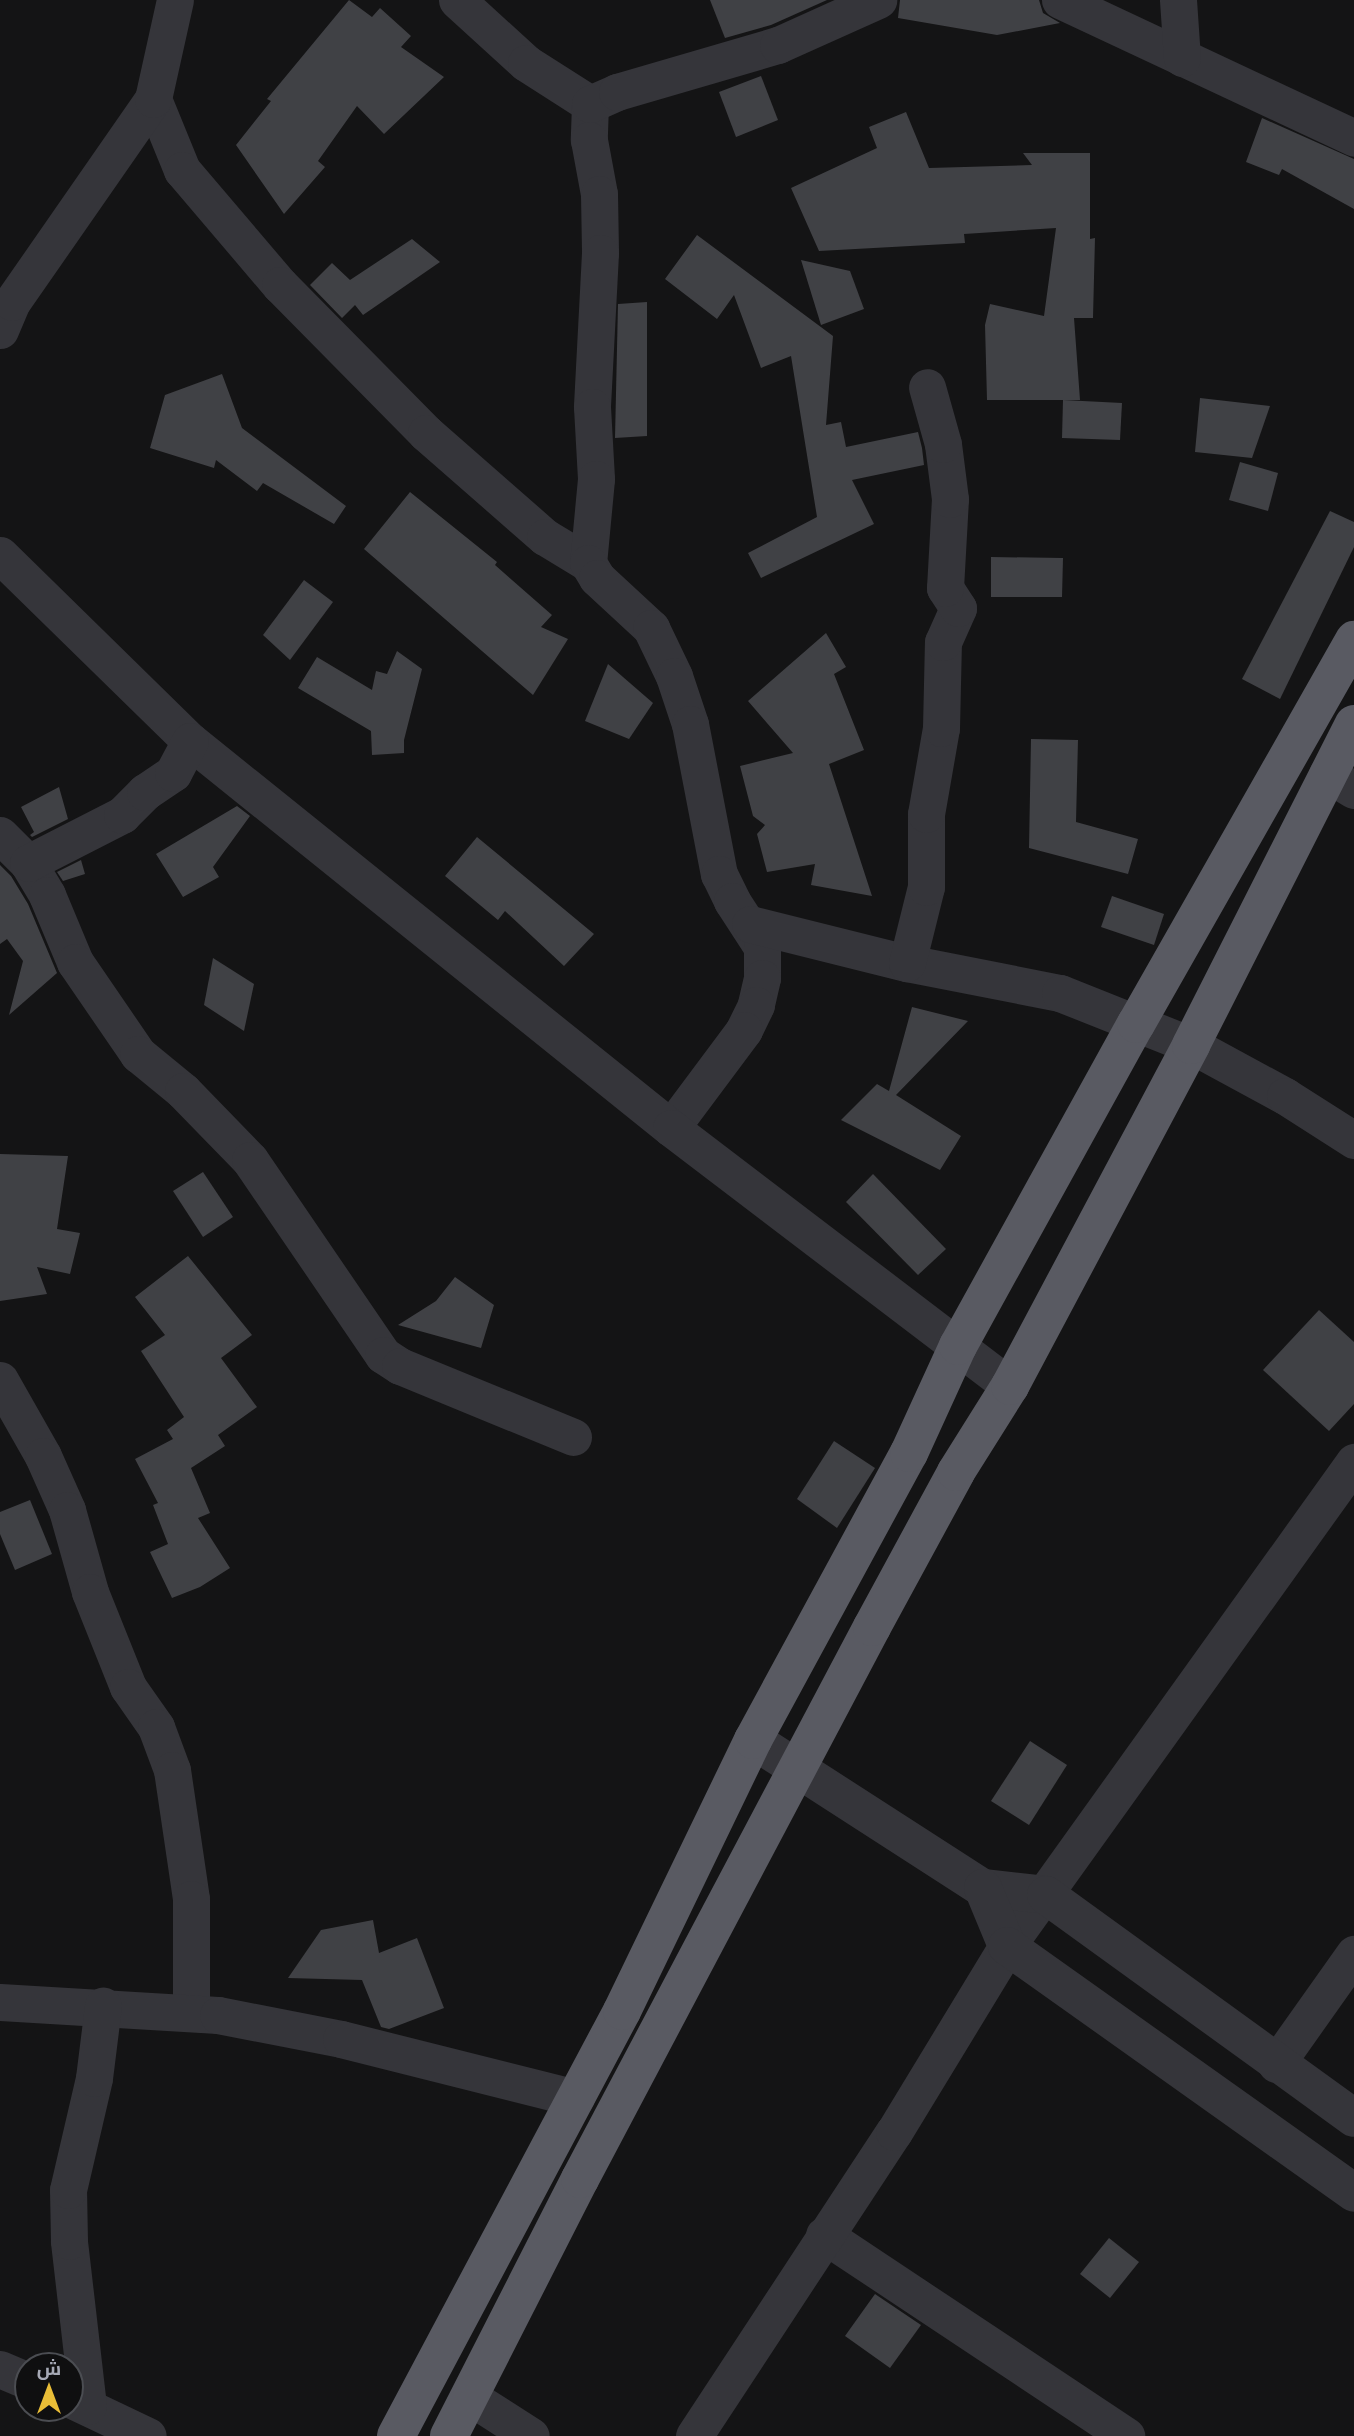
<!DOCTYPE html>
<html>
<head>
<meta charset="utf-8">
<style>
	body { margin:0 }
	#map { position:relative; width:1354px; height:2436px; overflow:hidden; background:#141415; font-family:Lato,Cairo,sans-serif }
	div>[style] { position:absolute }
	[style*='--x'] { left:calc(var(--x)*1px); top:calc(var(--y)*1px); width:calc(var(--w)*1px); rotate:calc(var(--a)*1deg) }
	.building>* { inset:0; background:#404145 }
	.minor>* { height:37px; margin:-18.5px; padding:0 18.5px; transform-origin:18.5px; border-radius:18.5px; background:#35353a }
	.tertiary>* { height:38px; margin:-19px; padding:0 19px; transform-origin:19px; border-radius:19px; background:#35353a }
	.trunk>* { height:38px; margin:-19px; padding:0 19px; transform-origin:19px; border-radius:19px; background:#595a62 }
	span { translate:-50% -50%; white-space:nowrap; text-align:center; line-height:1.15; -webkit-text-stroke:5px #0f0f10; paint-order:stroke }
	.north { position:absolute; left:14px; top:2352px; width:70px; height:70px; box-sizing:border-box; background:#0f0f10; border:2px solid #4b4d52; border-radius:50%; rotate:0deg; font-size:19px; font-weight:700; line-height:28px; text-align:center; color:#a6a9b5 }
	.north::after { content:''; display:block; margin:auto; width:24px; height:32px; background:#e9bd37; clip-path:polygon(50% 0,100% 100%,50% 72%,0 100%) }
</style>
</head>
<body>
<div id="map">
	<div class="building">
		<div style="clip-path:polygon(349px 0,372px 17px,380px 8px,411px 36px,401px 47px,444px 77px,384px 134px,357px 106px,318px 161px,325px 167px,284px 214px,236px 145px,271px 101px,267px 99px)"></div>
		<div style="clip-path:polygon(710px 0,827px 0,771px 25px,725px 38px)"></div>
		<div style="clip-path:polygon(900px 0,1039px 0,1043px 13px,1060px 23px,997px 35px,898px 18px)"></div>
		<div style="clip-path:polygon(761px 76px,778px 120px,736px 137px,719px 92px)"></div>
		<div style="clip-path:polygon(906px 112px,929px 168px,1032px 165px,1023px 153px,1090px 153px,1090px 239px,1095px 238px,1093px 318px,1074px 318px,1080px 400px,987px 400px,985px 325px,990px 304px,1044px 316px,1056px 228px,964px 234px,965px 243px,819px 251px,791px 188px,877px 148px,869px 127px)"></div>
		<div style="clip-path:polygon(1262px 118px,1354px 159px,1354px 209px,1282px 169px,1279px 175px,1246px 162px)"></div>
		<div style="clip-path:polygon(697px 235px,833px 336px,826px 425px,841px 422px,846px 447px,918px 432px,922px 448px,924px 465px,852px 480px,874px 524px,761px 578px,748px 553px,817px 517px,791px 356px,761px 368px,734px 295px,717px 319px,665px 279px)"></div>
		<div style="clip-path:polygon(412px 239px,440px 262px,363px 315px,355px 305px,342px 318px,310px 285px,332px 263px,350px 280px)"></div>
		<div style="clip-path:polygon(801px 260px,850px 271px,864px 309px,821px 325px)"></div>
		<div style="clip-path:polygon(647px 302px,647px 436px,615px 438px,618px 304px)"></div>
		<div style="clip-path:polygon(222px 374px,242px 428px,346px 506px,334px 524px,263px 483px,257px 491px,216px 460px,214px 468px,150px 448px,165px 395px)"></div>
		<div style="clip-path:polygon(1200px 398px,1270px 406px,1252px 458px,1195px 452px)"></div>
		<div style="clip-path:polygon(1063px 400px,1122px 403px,1120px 440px,1062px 438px)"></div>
		<div style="clip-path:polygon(1240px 462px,1278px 473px,1268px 511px,1229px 500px)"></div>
		<div style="clip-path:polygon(410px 492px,497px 562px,495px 565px,552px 615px,541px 627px,568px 639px,533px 695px,364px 549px)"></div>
		<div style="clip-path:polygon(1330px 511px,1354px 522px,1354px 547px,1280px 699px,1242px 679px)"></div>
		<div style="clip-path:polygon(991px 557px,1063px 558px,1062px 597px,991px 597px)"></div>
		<div style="clip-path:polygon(304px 580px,333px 602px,290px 660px,263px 635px)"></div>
		<div style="clip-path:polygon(826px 633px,846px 667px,834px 674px,864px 750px,829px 764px,872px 896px,811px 885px,815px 864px,767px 872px,757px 834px,765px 825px,753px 816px,740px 766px,793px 753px,748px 701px)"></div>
		<div style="clip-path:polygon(397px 651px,422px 669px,404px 740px,404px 753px,372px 755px,371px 731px,298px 688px,317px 657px,372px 690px,376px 671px,387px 674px)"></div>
		<div style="clip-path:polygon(608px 664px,653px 703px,629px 739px,585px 721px)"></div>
		<div style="clip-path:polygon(1031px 739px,1078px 740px,1076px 822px,1138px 839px,1128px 874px,1029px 848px)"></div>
		<div style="clip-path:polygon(59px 787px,68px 819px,32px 837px,30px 835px,34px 832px,21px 807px)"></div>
		<div style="clip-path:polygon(237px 806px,250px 816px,213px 867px,219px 877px,183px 897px,156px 854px)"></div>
		<div style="clip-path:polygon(477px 837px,594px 934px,564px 966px,505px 911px,498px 920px,445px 876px)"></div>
		<div style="clip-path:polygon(81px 860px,85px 874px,63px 881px,57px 872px)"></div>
		<div style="clip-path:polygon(0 865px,11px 876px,28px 904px,57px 973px,9px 1015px,23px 961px,7px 939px,0 944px)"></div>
		<div style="clip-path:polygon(1112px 896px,1164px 914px,1154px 945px,1101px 927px)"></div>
		<div style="clip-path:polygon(213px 958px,254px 984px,244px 1031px,204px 1005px)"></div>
		<div style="clip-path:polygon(912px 1007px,968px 1021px,896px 1095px,961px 1136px,940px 1170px,841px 1120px,877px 1084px,889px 1091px)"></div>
		<div style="clip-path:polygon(0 1154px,68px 1156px,57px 1229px,80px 1233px,70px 1274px,37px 1267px,47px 1294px,0 1301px)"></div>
		<div style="clip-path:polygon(203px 1172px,233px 1217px,203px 1237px,173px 1191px)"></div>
		<div style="clip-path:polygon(873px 1174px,946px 1249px,918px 1275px,846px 1202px)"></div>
		<div style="clip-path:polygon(188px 1256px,252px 1335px,221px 1358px,257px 1407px,218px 1435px,225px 1446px,191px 1468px,210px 1513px,198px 1518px,230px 1568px,200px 1587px,172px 1598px,150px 1552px,168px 1544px,153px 1505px,158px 1503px,135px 1459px,173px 1439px,167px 1430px,184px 1417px,141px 1351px,165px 1335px,135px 1297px)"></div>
		<div style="clip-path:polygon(455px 1277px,494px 1305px,481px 1348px,398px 1325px,436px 1301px)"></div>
		<div style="clip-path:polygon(1319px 1310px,1354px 1342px,1354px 1404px,1329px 1431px,1263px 1370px)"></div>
		<div style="clip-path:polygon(834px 1441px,875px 1468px,837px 1528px,797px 1499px)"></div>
		<div style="clip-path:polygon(30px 1500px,52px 1554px,15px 1570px,0 1534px,0 1512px)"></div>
		<div style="clip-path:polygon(1030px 1741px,1067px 1765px,1029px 1825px,991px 1801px)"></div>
		<div style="clip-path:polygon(373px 1920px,379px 1953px,417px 1938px,444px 2008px,389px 2029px,381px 2027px,362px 1980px,288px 1978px,321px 1930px)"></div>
		<div style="clip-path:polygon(1109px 2238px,1139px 2262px,1110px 2298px,1080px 2274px)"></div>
		<div style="clip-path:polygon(875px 2294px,921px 2325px,890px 2368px,845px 2336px)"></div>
	</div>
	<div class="minor">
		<div style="--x:457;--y:0;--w:93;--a:42.4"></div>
		<div style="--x:526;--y:63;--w:76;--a:32.6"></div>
		<div style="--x:1060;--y:0;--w:325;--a:25.1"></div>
		<div style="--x:1178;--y:0;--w:58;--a:86.1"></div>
		<div style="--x:153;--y:99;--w:77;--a:67.8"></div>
		<div style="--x:182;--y:170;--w:151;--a:49.6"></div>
		<div style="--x:280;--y:285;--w:208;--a:45.4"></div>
		<div style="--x:426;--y:433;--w:158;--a:41.2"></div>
		<div style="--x:545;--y:537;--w:50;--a:31.2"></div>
		<div style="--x:590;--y:104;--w:36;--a:92"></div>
		<div style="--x:589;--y:140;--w:55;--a:79.5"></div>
		<div style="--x:599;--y:194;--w:59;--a:89"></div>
		<div style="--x:600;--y:253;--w:154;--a:93"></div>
		<div style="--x:592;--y:407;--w:72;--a:86.8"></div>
		<div style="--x:596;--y:479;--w:84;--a:95.4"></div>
		<div style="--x:588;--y:563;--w:17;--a:59"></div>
		<div style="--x:597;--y:578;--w:74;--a:42.8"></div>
		<div style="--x:651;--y:628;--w:53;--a:64.4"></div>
		<div style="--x:674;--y:676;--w:51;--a:71.6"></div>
		<div style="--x:690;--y:724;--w:153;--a:79.1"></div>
		<div style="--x:719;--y:874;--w:30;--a:64"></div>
		<div style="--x:732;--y:901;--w:55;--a:56.9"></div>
		<div style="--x:762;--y:947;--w:31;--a:90"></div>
		<div style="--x:762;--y:978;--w:28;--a:103"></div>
		<div style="--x:756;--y:1005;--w:28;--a:116"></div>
		<div style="--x:744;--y:1030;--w:122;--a:126.7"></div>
		<div style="--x:590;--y:104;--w:30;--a:-24"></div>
		<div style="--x:617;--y:92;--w:168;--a:-16.3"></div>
		<div style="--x:778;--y:45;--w:110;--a:-24.2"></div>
		<div style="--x:0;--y:330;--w:30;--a:-67"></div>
		<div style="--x:12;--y:302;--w:247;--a:-55.2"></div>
		<div style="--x:153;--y:99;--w:101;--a:-77.5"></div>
		<div style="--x:0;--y:555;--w:266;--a:44.4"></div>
		<div style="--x:190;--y:741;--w:617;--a:38.82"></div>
		<div style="--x:671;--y:1128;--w:426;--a:37.3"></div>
		<div style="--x:1327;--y:774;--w:31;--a:31"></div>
		<div style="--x:0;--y:835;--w:40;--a:45"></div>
		<div style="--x:28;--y:863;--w:37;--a:59"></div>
		<div style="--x:47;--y:895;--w:73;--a:67.3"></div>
		<div style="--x:75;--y:962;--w:112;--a:55.6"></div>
		<div style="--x:138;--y:1054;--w:58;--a:39.4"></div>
		<div style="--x:183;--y:1091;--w:96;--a:45.8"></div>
		<div style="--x:250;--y:1160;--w:236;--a:55.7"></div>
		<div style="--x:383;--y:1355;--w:20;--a:33"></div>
		<div style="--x:400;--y:1366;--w:187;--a:22.3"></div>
		<div style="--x:28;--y:863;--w:106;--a:-27.1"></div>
		<div style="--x:122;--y:815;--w:33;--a:-45"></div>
		<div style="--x:145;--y:792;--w:34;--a:-34"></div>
		<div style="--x:173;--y:773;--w:36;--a:-62"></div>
		<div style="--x:750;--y:924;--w:162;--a:14"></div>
		<div style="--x:907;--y:963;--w:156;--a:11.1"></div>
		<div style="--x:1060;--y:993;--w:141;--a:21.7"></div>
		<div style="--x:1191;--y:1045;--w:107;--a:28.5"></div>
		<div style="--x:1285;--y:1096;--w:82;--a:32.5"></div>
		<div style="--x:907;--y:963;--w:78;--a:-76"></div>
		<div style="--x:926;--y:887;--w:73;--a:-90"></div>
		<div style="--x:926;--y:814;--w:87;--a:-80.1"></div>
		<div style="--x:941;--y:728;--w:86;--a:-88.7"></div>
		<div style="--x:943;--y:642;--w:37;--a:-66"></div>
		<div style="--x:958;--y:608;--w:24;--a:-123"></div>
		<div style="--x:945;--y:588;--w:89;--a:-86.8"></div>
		<div style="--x:950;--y:499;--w:55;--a:-97.3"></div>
		<div style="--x:943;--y:444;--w:59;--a:-105.7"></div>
		<div style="--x:0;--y:1380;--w:87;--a:60.5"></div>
		<div style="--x:43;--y:1456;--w:59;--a:66"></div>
		<div style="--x:67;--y:1510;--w:85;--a:74.3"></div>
		<div style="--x:90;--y:1592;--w:102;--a:68.2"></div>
		<div style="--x:128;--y:1687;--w:49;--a:55"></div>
		<div style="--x:156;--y:1727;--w:46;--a:69.6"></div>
		<div style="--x:172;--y:1770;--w:130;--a:81.6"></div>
		<div style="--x:191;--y:1899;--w:113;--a:90"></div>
		<div style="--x:0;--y:2002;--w:218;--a:3.4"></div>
		<div style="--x:218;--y:2015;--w:125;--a:11"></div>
		<div style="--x:341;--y:2039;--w:242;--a:14.1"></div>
		<div style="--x:1276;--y:2064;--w:135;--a:-54.7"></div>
		<div style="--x:824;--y:2235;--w:363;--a:33.6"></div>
		<div style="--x:0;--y:2369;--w:30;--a:23"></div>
		<div style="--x:470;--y:2397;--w:72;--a:32.6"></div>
		<div style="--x:70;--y:2399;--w:86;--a:25.4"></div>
		<div style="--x:88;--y:2406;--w:166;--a:-96.6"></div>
		<div style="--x:69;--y:2241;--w:51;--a:-91.1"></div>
		<div style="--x:68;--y:2190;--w:115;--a:-76.9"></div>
		<div style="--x:94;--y:2078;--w:73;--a:-82.9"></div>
		<div style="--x:694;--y:2436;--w:364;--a:-56.7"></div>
		<div style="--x:894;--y:2132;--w:218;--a:-58.7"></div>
		<div style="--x:1007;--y:1946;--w:596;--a:-54.36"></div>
	</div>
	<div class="tertiary">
		<div style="--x:753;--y:1740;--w:274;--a:32.8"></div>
		<div style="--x:983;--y:1888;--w:63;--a:6.3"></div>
		<div style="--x:1046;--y:1895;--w:380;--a:35.9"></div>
		<div style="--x:983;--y:1888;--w:63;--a:67.5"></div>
		<div style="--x:1007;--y:1946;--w:426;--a:35.4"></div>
	</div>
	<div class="trunk">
		<div style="--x:396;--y:2436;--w:481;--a:-62"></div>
		<div style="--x:622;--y:2011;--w:301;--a:-64.2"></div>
		<div style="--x:753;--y:1740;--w:327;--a:-61.5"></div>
		<div style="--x:909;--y:1453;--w:118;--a:-65.4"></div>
		<div style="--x:958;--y:1346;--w:368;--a:-61.1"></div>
		<div style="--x:1136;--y:1024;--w:442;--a:-60.4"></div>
		<div style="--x:449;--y:2436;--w:288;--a:-63"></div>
		<div style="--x:580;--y:2179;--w:624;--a:-62.12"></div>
		<div style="--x:872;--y:1627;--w:176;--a:-61.5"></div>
		<div style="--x:956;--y:1472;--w:102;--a:-57.9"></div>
		<div style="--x:1010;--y:1386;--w:386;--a:-62"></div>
		<div style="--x:1191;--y:1045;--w:360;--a:-63.1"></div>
	</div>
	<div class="north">ش</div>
</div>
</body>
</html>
